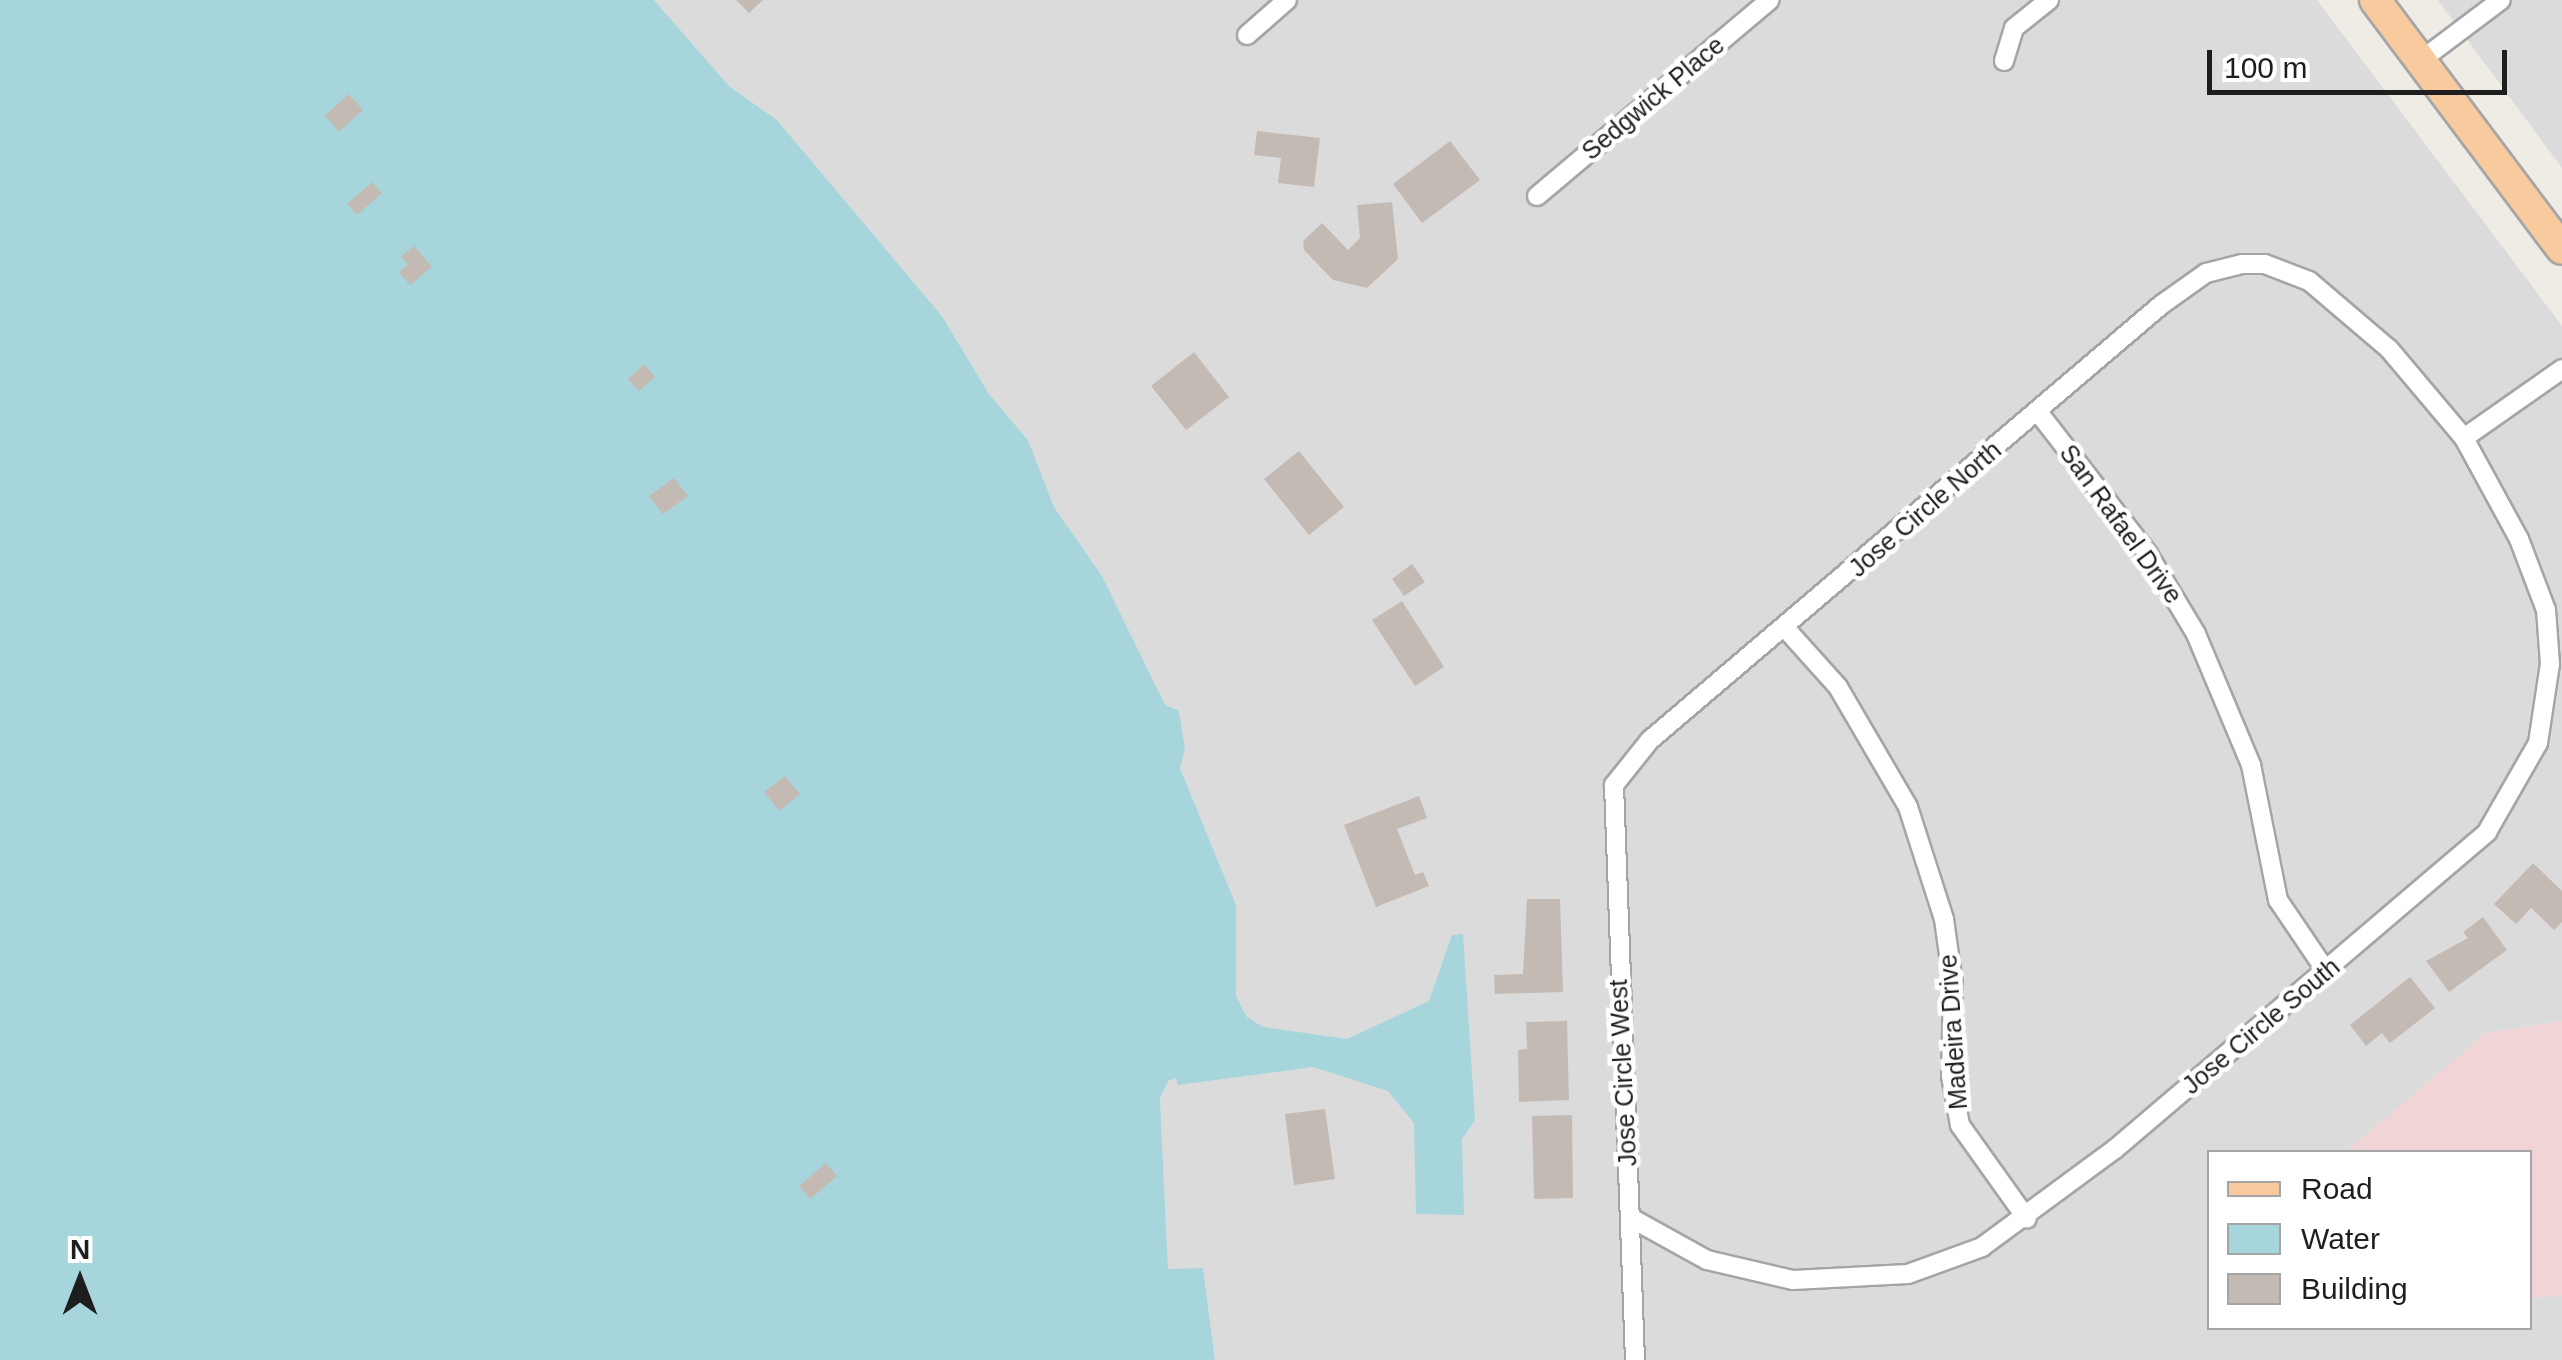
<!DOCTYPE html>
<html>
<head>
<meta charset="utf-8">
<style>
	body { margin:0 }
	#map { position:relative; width:2562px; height:1360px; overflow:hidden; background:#efebe5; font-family:Arial,sans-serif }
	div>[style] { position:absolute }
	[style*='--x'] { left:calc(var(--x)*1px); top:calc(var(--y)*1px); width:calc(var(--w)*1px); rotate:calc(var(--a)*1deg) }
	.residential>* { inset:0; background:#dcdbdb }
	.commercial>* { inset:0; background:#f0d4d6 }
	.water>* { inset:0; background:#a6d5dc }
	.building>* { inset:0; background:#c4bab4 }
	.roads { filter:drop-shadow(2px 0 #a5a5a5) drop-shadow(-2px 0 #a5a5a5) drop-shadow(0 2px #a5a5a5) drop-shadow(0 -2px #a5a5a5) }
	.street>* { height:18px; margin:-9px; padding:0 9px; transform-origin:9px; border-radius:9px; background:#fff }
	.primary>* { height:30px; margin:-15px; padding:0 15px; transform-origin:15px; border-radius:15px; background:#faca9f }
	span { translate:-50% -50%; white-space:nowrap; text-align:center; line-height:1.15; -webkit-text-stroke:9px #fff; paint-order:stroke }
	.street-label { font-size:25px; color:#1e1e1e }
	.legend { position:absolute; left:2207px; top:1150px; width:325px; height:180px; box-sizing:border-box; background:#fff; border:2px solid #a5a5a5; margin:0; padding:12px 18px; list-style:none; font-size:30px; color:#1e1e1e }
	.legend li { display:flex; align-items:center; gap:20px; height:50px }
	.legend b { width:50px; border:2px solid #a5a5a5 }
	.north { position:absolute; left:30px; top:1230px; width:100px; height:100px; -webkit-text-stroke:8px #fff; paint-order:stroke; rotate:0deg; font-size:28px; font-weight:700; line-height:40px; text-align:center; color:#1e1e1e }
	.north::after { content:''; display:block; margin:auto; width:35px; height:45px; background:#1e1e1e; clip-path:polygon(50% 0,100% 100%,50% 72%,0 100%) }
	.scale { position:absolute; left:2207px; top:50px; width:300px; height:45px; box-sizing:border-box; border:5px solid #1e1e1e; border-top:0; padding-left:12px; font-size:30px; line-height:35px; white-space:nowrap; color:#1e1e1e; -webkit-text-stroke:8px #fff; paint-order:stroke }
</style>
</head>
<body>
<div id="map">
	<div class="residential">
		<div style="clip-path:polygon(654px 0,2317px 0,2562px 326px,2562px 1021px,2486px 1033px,2345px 1152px,2210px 1152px,2210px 1328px,2530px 1328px,2530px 1299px,2562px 1295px,2562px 1360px,1215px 1360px,1203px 1268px,1168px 1270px,1160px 1097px,1167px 1080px,1177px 1078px,1178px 1085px,1247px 1017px,1236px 996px,1236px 905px,1180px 768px,1185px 749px,1102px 576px,1054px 507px,1028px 440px,989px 394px,942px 316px,777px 120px,729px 86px)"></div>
		<div style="clip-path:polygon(2438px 0,2562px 0,2562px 168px)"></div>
	</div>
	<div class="commercial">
		<div style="clip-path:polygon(2562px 1021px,2562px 1295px,2530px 1299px,2530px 1152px,2345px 1152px,2486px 1033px)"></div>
	</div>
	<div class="water">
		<div style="clip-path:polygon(0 0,654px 0,729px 86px,777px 120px,942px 316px,989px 394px,1028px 440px,1054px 507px,1102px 576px,1165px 705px,1179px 711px,1185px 749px,1180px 768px,1236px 905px,1236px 996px,1247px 1017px,1263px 1027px,1347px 1039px,1429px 1001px,1452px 935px,1463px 934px,1475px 1120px,1462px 1139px,1464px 1215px,1416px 1214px,1414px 1123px,1388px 1091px,1313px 1067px,1178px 1085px,1176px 1078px,1168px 1081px,1160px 1098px,1168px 1269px,1203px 1268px,1215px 1360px,0 1360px)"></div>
	</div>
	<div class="building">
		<div style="clip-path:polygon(736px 0,763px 0,749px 13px)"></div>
		<div style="clip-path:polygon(349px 94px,363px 110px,339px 132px,325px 115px)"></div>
		<div style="clip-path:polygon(1257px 131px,1320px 138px,1314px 187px,1278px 183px,1281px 158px,1254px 155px)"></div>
		<div style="clip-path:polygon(1450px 141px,1480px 180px,1422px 223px,1393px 184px)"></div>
		<div style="clip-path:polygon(372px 182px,382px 193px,357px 215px,347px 204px)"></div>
		<div style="clip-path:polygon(1392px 202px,1398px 259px,1367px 288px,1333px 280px,1304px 250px,1303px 241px,1322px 223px,1348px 250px,1360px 238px,1357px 205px)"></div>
		<div style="clip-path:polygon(414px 246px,432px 267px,410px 285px,399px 272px,408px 264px,401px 256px)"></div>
		<div style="clip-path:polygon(1194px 352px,1229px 397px,1186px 430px,1151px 386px)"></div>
		<div style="clip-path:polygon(644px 364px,655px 377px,639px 391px,628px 379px)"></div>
		<div style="clip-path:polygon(1299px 451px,1344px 507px,1309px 535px,1264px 479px)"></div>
		<div style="clip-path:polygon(674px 478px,688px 496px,663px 514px,649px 496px)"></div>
		<div style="clip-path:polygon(1412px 564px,1425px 582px,1404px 596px,1392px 579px)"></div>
		<div style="clip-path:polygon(1402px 601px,1444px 667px,1415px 686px,1372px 620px)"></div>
		<div style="clip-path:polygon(785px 776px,800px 794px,779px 811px,764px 792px)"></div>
		<div style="clip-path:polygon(1419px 796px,1427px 818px,1397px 829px,1415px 875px,1423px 872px,1429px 886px,1376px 907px,1344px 825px)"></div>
		<div style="clip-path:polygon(2533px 863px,2562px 891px,2562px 922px,2554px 930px,2531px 908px,2516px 924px,2494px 904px)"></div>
		<div style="clip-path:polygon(1527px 899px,1560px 899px,1563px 992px,1495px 994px,1494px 975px,1523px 974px)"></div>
		<div style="clip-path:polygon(2483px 917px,2507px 950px,2449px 992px,2426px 961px,2468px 938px,2463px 932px)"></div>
		<div style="clip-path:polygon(2410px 977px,2435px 1008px,2390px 1043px,2382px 1033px,2366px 1046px,2350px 1025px)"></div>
		<div style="clip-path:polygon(1567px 1021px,1569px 1100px,1519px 1102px,1518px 1050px,1527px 1049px,1526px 1022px)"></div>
		<div style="clip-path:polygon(1325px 1109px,1335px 1179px,1294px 1185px,1285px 1114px)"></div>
		<div style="clip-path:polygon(1572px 1115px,1573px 1198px,1534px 1199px,1532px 1116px)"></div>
		<div style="clip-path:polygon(826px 1163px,837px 1176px,810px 1199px,799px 1186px)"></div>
	</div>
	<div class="roads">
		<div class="street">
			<div style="--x:1247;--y:35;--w:53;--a:-41.2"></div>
			<div style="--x:2004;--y:61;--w:34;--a:-73"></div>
			<div style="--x:2014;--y:28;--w:45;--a:-38.7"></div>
			<div style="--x:2420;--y:61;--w:101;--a:-37"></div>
			<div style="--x:1537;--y:196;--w:304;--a:-40.1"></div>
			<div style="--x:2038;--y:412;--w:180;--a:52.2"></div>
			<div style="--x:2148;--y:554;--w:93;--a:59"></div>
			<div style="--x:2196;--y:634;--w:142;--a:67.2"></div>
			<div style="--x:2251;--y:765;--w:138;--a:78.7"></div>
			<div style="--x:2278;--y:900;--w:86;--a:55.9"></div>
			<div style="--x:2464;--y:438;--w:120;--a:-35.1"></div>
			<div style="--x:1786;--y:629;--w:78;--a:48.1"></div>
			<div style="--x:1838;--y:687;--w:139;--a:59.7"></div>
			<div style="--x:1908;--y:807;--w:118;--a:72.2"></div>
			<div style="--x:1944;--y:919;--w:66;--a:82.1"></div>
			<div style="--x:1953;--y:984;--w:92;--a:91.2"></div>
			<div style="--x:1951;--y:1076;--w:50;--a:79.6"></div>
			<div style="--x:1960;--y:1125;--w:115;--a:54.5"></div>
			<div style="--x:1631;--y:1218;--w:87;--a:28.9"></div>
			<div style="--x:1707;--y:1260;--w:88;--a:13.1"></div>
			<div style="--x:1793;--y:1280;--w:115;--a:-3"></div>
			<div style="--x:1908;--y:1274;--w:79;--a:-20"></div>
			<div style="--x:1982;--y:1247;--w:165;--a:-36.4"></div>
			<div style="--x:2115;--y:1149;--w:489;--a:-40.4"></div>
			<div style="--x:2487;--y:832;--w:103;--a:-60.2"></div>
			<div style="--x:2538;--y:743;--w:80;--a:-81.4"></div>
			<div style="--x:2550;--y:664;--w:54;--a:-94.2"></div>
			<div style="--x:2546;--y:610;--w:76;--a:-110.8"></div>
			<div style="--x:2519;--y:539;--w:115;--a:-118.6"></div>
			<div style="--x:2464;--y:438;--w:116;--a:-130.1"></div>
			<div style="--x:2389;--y:349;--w:105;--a:-139.6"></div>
			<div style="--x:2309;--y:281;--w:47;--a:-158.9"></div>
			<div style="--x:2265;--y:264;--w:23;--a:180"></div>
			<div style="--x:2242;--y:264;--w:37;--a:166"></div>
			<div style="--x:2206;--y:273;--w:55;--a:144.6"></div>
			<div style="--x:2161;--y:305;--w:671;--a:139.59"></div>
			<div style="--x:1650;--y:740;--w:58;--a:128.7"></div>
			<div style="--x:1614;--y:785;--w:575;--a:87.91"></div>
		</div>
		<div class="primary">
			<div style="--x:2375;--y:0;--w:311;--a:53.1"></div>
		</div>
	</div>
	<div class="street-label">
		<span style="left:1653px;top:98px;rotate:-40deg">Sedgwick Place</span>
		<span style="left:1925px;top:509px;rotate:-41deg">Jose Circle North</span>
		<span style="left:2121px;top:524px;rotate:54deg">San Rafael Drive</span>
		<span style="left:2261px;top:1026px;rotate:-40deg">Jose Circle South</span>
		<span style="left:1953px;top:1032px;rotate:-94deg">Madeira Drive</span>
		<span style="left:1623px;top:1073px;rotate:-93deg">Jose Circle West</span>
	</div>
	<ul class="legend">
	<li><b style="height:12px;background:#faca9f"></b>Road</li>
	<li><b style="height:28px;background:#a6d5dc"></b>Water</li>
	<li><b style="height:28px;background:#c4bab4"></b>Building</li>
	</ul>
	<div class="north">N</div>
	<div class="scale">100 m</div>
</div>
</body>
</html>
